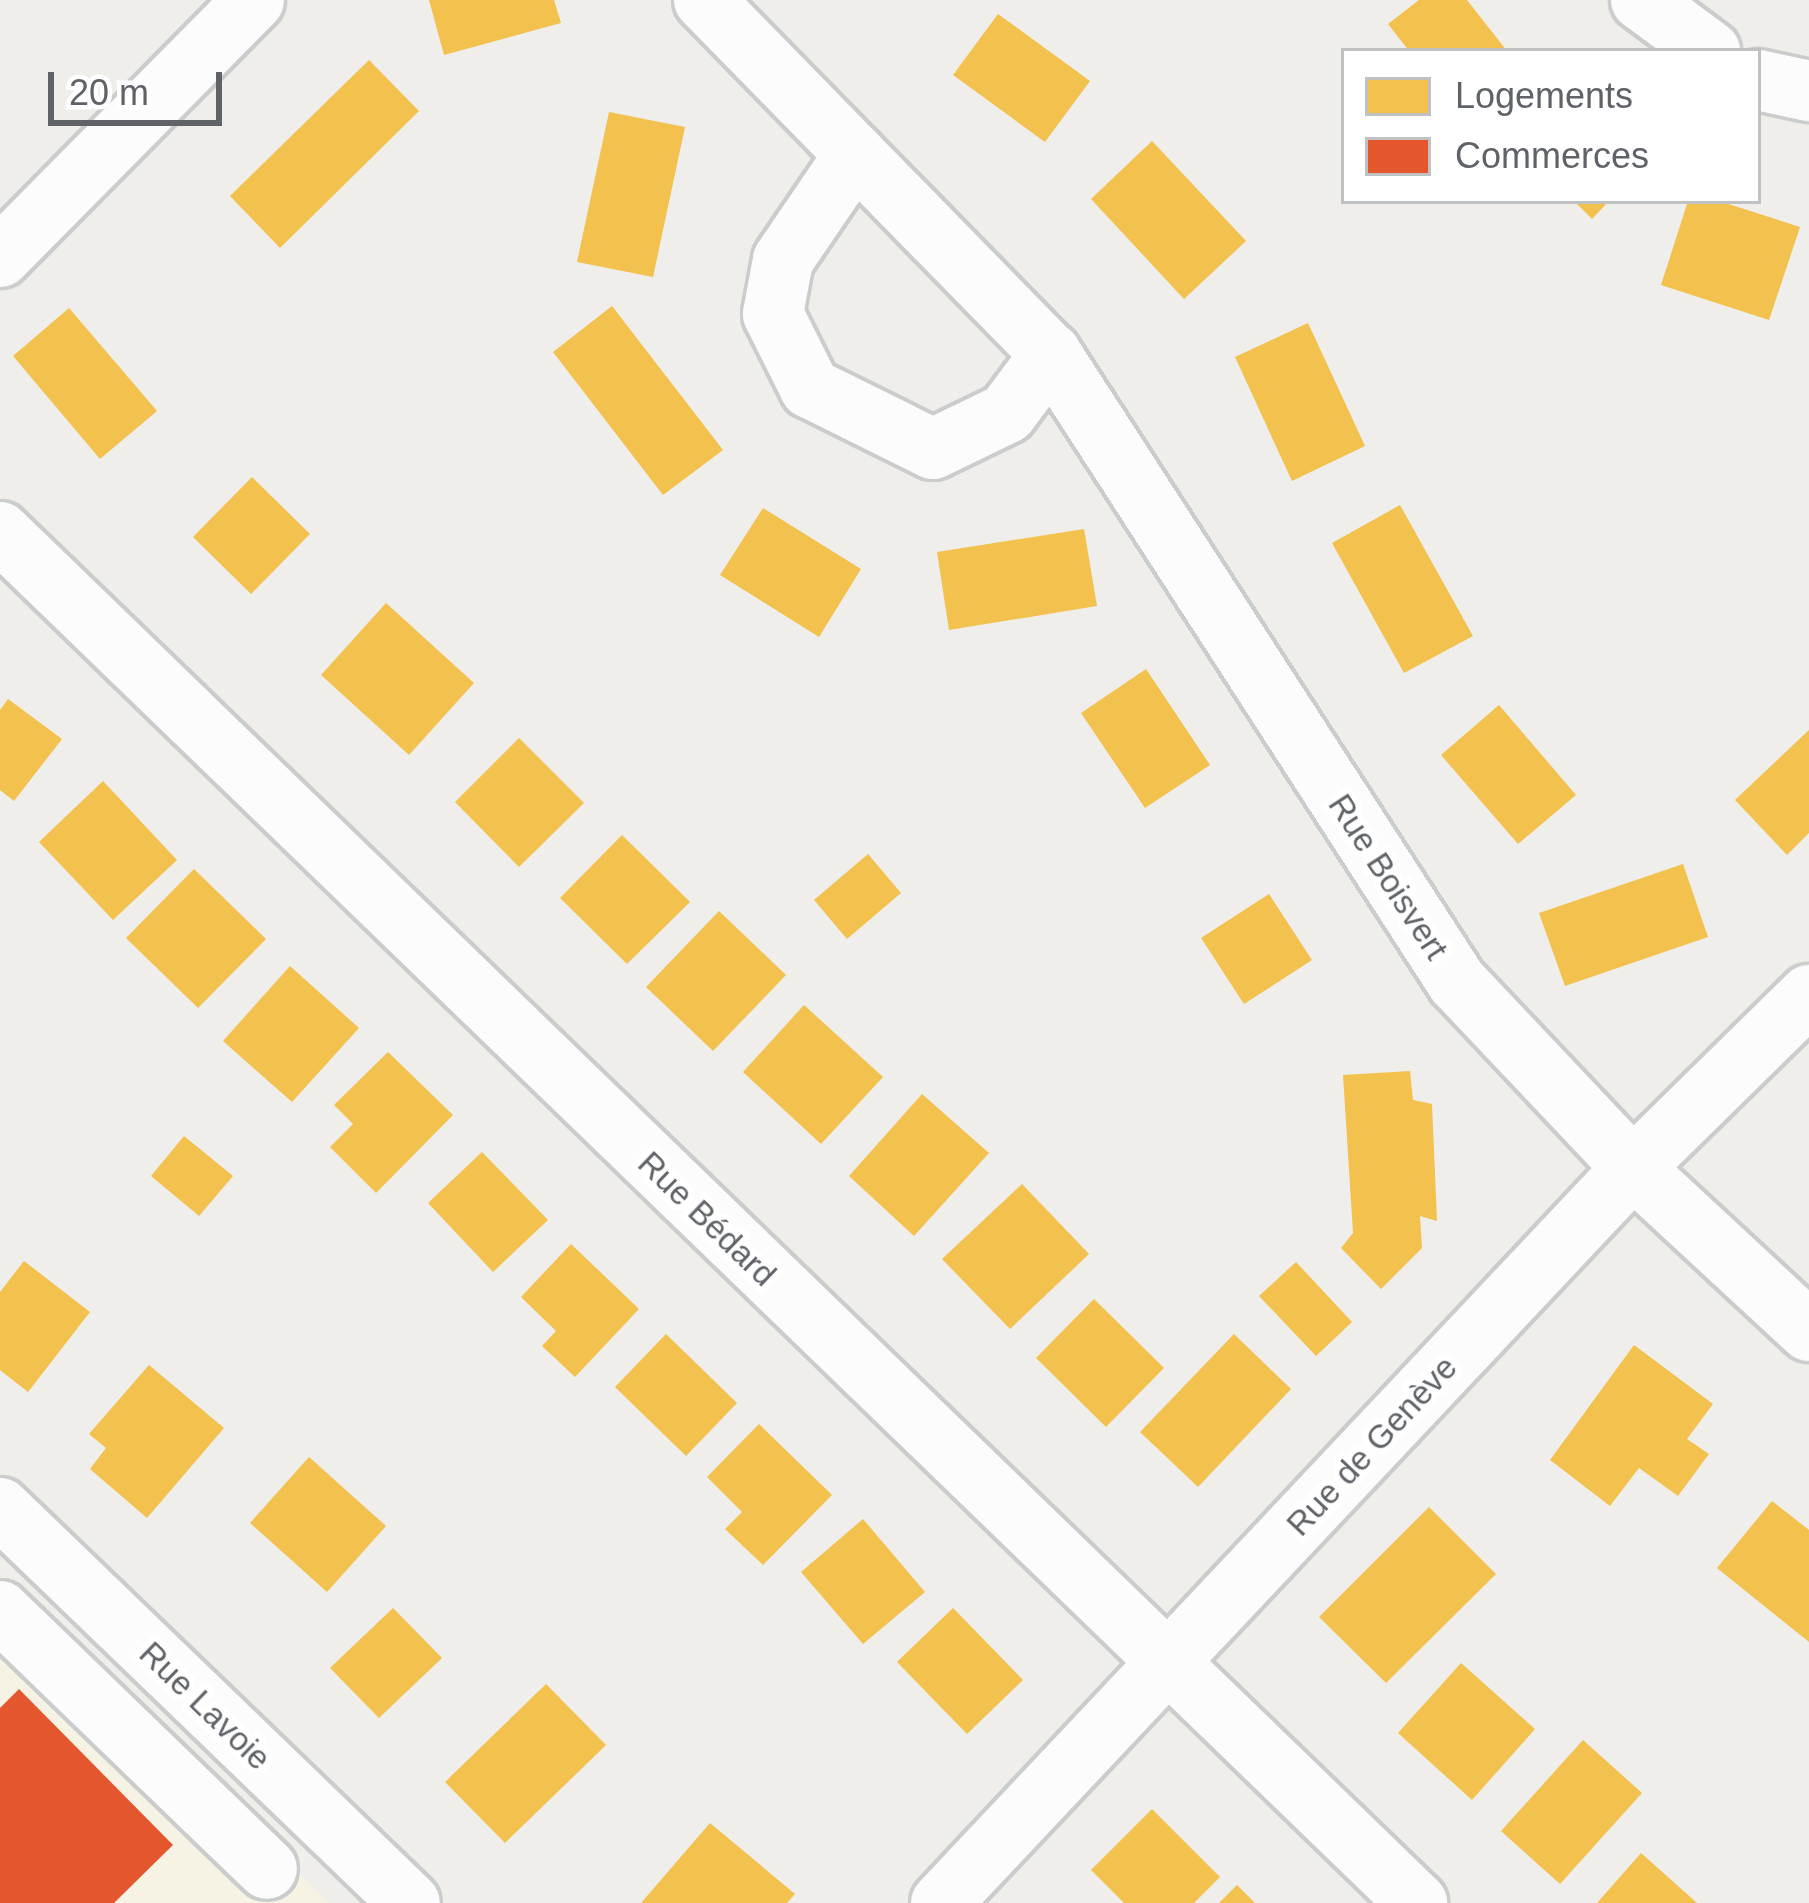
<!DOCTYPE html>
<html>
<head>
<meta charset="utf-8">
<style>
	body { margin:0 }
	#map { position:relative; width:1809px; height:1903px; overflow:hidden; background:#efeeea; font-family:Helvetica,sans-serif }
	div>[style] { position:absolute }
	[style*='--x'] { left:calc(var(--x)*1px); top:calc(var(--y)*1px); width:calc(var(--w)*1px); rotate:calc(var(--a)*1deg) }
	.commercial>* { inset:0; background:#f7f3e4 }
	.homes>* { inset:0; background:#f2c14e }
	.shops>* { inset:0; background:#e4572e }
	.roads { filter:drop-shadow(3px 0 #cbcccc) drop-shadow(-3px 0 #cbcccc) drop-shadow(0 3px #cbcccc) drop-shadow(0 -3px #cbcccc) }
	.minor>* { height:60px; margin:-30px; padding:0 30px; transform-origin:30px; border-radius:30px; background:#fdfcfc }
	span { translate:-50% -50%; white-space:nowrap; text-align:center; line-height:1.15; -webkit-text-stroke:12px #fff; paint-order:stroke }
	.street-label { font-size:33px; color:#5f6368 }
	.legend { position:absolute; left:1341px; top:48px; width:420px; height:156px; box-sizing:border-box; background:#fff; border:3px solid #bfc1c3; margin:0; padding:15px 21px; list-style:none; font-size:36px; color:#5f6368 }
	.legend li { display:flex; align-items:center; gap:24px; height:60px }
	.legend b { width:60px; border:3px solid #bfc1c3 }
	.scale { position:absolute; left:48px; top:72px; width:174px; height:54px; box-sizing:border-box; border:6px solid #5f6368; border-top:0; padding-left:15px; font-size:36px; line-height:42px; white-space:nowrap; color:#5f6368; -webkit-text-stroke:9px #fff; paint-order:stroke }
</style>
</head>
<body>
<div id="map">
	<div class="commercial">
		<div style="clip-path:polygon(0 1582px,37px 1619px,329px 1903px,0 1903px)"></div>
	</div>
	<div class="homes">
		<div style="clip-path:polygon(429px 0,554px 0,561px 23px,444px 55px)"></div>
		<div style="clip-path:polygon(1419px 0,1467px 0,1507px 51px,1409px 51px,1388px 24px)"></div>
		<div style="clip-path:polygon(998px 14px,1090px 81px,1045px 142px,953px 75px)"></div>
		<div style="clip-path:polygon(369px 60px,419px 111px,280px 248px,230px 196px)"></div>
		<div style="clip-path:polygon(609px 112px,685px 127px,653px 277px,577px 262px)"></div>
		<div style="clip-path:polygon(1152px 141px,1246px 241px,1184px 299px,1091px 199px)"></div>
		<div style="clip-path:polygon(1574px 201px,1609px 201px,1592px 219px)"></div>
		<div style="clip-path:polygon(1688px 201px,1719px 201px,1800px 227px,1769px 320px,1661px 285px)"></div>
		<div style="clip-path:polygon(612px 306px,723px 450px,663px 495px,553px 352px)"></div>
		<div style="clip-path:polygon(69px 308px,157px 411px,100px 459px,13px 356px)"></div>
		<div style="clip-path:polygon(1308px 323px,1365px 446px,1292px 481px,1235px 357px)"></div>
		<div style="clip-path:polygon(252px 477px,310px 534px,251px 594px,193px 537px)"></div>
		<div style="clip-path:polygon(1400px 505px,1473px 636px,1404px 673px,1332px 543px)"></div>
		<div style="clip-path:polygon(763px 508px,861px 569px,819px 637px,720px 575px)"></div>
		<div style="clip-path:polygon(1084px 529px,1097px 606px,949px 630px,937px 552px)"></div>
		<div style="clip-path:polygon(386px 603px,474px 683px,409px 755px,321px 675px)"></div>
		<div style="clip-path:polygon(1146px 669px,1210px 765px,1145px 808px,1081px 713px)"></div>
		<div style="clip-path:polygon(8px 699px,62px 739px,14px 801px,0 790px,0 710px)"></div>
		<div style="clip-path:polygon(1499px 705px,1576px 795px,1518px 844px,1441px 755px)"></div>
		<div style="clip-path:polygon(1809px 730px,1809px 833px,1787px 855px,1735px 800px)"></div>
		<div style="clip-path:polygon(519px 738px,584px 803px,519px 867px,455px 802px)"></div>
		<div style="clip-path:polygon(103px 781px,177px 860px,113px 920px,39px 842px)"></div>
		<div style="clip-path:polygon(622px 835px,690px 902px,627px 964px,560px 898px)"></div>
		<div style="clip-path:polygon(868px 854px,901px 893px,847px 939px,814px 900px)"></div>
		<div style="clip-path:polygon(1683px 864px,1708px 937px,1565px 986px,1539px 913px)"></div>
		<div style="clip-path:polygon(194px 869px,266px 939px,198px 1008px,126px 938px)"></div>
		<div style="clip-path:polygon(1269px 894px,1312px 960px,1244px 1004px,1201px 938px)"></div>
		<div style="clip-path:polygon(719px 911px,786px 975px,713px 1051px,646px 987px)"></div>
		<div style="clip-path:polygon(290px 966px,359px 1028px,292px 1102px,223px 1041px)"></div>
		<div style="clip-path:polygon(804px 1005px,883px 1077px,821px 1144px,743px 1072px)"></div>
		<div style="clip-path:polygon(388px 1052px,453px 1115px,376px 1193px,330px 1147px,353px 1124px,334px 1105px)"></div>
		<div style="clip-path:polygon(1410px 1071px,1413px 1100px,1432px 1104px,1437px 1221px,1420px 1216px,1422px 1248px,1381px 1289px,1341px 1248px,1353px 1233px,1343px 1075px)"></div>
		<div style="clip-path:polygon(922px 1094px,989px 1153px,914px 1236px,849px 1176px)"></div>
		<div style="clip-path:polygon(184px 1136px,233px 1176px,199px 1216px,151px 1176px)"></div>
		<div style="clip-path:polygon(482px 1152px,548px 1220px,493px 1272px,428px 1203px)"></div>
		<div style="clip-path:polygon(1022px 1184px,1089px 1254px,1010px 1329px,942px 1259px)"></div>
		<div style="clip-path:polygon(571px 1244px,639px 1309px,575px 1377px,542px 1346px,556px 1331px,521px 1297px)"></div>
		<div style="clip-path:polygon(24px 1261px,90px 1312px,28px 1392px,0 1370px,0 1292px)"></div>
		<div style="clip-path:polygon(1296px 1262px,1352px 1322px,1316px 1356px,1259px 1296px)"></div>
		<div style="clip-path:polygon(1094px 1299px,1164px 1368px,1106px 1427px,1036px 1358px)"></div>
		<div style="clip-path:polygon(666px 1334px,737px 1403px,686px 1456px,615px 1387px)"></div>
		<div style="clip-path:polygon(1234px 1334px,1291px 1389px,1198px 1487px,1140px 1432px)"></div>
		<div style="clip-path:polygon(1634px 1345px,1713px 1404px,1687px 1439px,1709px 1454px,1678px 1496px,1639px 1468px,1610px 1506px,1550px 1460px)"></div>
		<div style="clip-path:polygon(149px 1365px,224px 1428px,147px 1518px,90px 1469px,106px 1448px,89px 1434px)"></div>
		<div style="clip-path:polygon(759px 1424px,832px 1495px,763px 1565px,725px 1529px,742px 1512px,707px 1477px)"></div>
		<div style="clip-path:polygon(309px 1457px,386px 1526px,327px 1592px,250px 1523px)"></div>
		<div style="clip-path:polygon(1772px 1501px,1809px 1530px,1809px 1642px,1717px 1568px)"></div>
		<div style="clip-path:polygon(1429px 1507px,1496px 1574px,1386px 1683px,1319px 1617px)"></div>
		<div style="clip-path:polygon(863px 1519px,925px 1592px,863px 1644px,801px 1572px)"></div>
		<div style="clip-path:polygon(393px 1608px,442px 1658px,379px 1718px,330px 1668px)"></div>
		<div style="clip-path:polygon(953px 1608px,1023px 1680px,967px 1734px,897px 1662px)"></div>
		<div style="clip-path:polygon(1461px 1663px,1535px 1729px,1472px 1800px,1398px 1733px)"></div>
		<div style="clip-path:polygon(546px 1684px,606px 1745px,505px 1843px,445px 1782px)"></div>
		<div style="clip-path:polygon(1583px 1740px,1642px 1793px,1560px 1884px,1501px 1831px)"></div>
		<div style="clip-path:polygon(1152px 1809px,1220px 1877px,1194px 1903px,1124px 1903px,1091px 1870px)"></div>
		<div style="clip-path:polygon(710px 1823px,795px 1894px,787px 1903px,641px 1903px)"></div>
		<div style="clip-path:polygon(1641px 1853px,1697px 1903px,1597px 1903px)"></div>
		<div style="clip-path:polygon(1237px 1885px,1255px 1903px,1219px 1903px)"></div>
	</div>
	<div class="shops">
		<div style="clip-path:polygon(19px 1689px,173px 1845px,114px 1903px,0 1903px,0 1708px)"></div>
	</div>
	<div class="roads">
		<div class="minor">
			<div style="--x:704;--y:0;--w:496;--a:45.6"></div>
			<div style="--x:1051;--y:354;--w:748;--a:57.12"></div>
			<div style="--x:1457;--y:982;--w:256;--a:46.6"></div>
			<div style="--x:1633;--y:1168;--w:240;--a:42.8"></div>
			<div style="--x:1641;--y:0;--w:86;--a:36.5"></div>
			<div style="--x:1758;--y:80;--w:52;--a:12.2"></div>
			<div style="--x:855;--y:154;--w:128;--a:124.2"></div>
			<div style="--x:783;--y:260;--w:55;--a:100.5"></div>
			<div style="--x:773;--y:314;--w:83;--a:63.4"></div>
			<div style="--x:810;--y:388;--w:137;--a:26.4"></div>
			<div style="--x:933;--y:449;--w:82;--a:-25.9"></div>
			<div style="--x:1007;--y:413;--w:74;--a:-53.3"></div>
			<div style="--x:0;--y:257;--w:361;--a:-45.3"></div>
			<div style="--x:0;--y:532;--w:1972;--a:44.05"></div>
			<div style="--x:0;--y:1508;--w:569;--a:43.93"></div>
			<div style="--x:0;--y:1611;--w:371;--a:44"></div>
			<div style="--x:941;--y:1903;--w:1009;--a:-46.73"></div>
			<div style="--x:1633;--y:1168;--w:247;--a:-44.5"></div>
		</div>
	</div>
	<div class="street-label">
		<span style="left:1388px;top:877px;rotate:57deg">Rue Boisvert</span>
		<span style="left:707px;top:1219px;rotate:44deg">Rue Bédard</span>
		<span style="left:1372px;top:1446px;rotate:-47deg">Rue de Genève</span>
		<span style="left:205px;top:1706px;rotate:44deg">Rue Lavoie</span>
	</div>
	<ul class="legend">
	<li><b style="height:33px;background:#f2c14e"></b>Logements</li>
	<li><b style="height:33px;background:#e4572e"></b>Commerces</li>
	</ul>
	<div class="scale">20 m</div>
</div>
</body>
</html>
